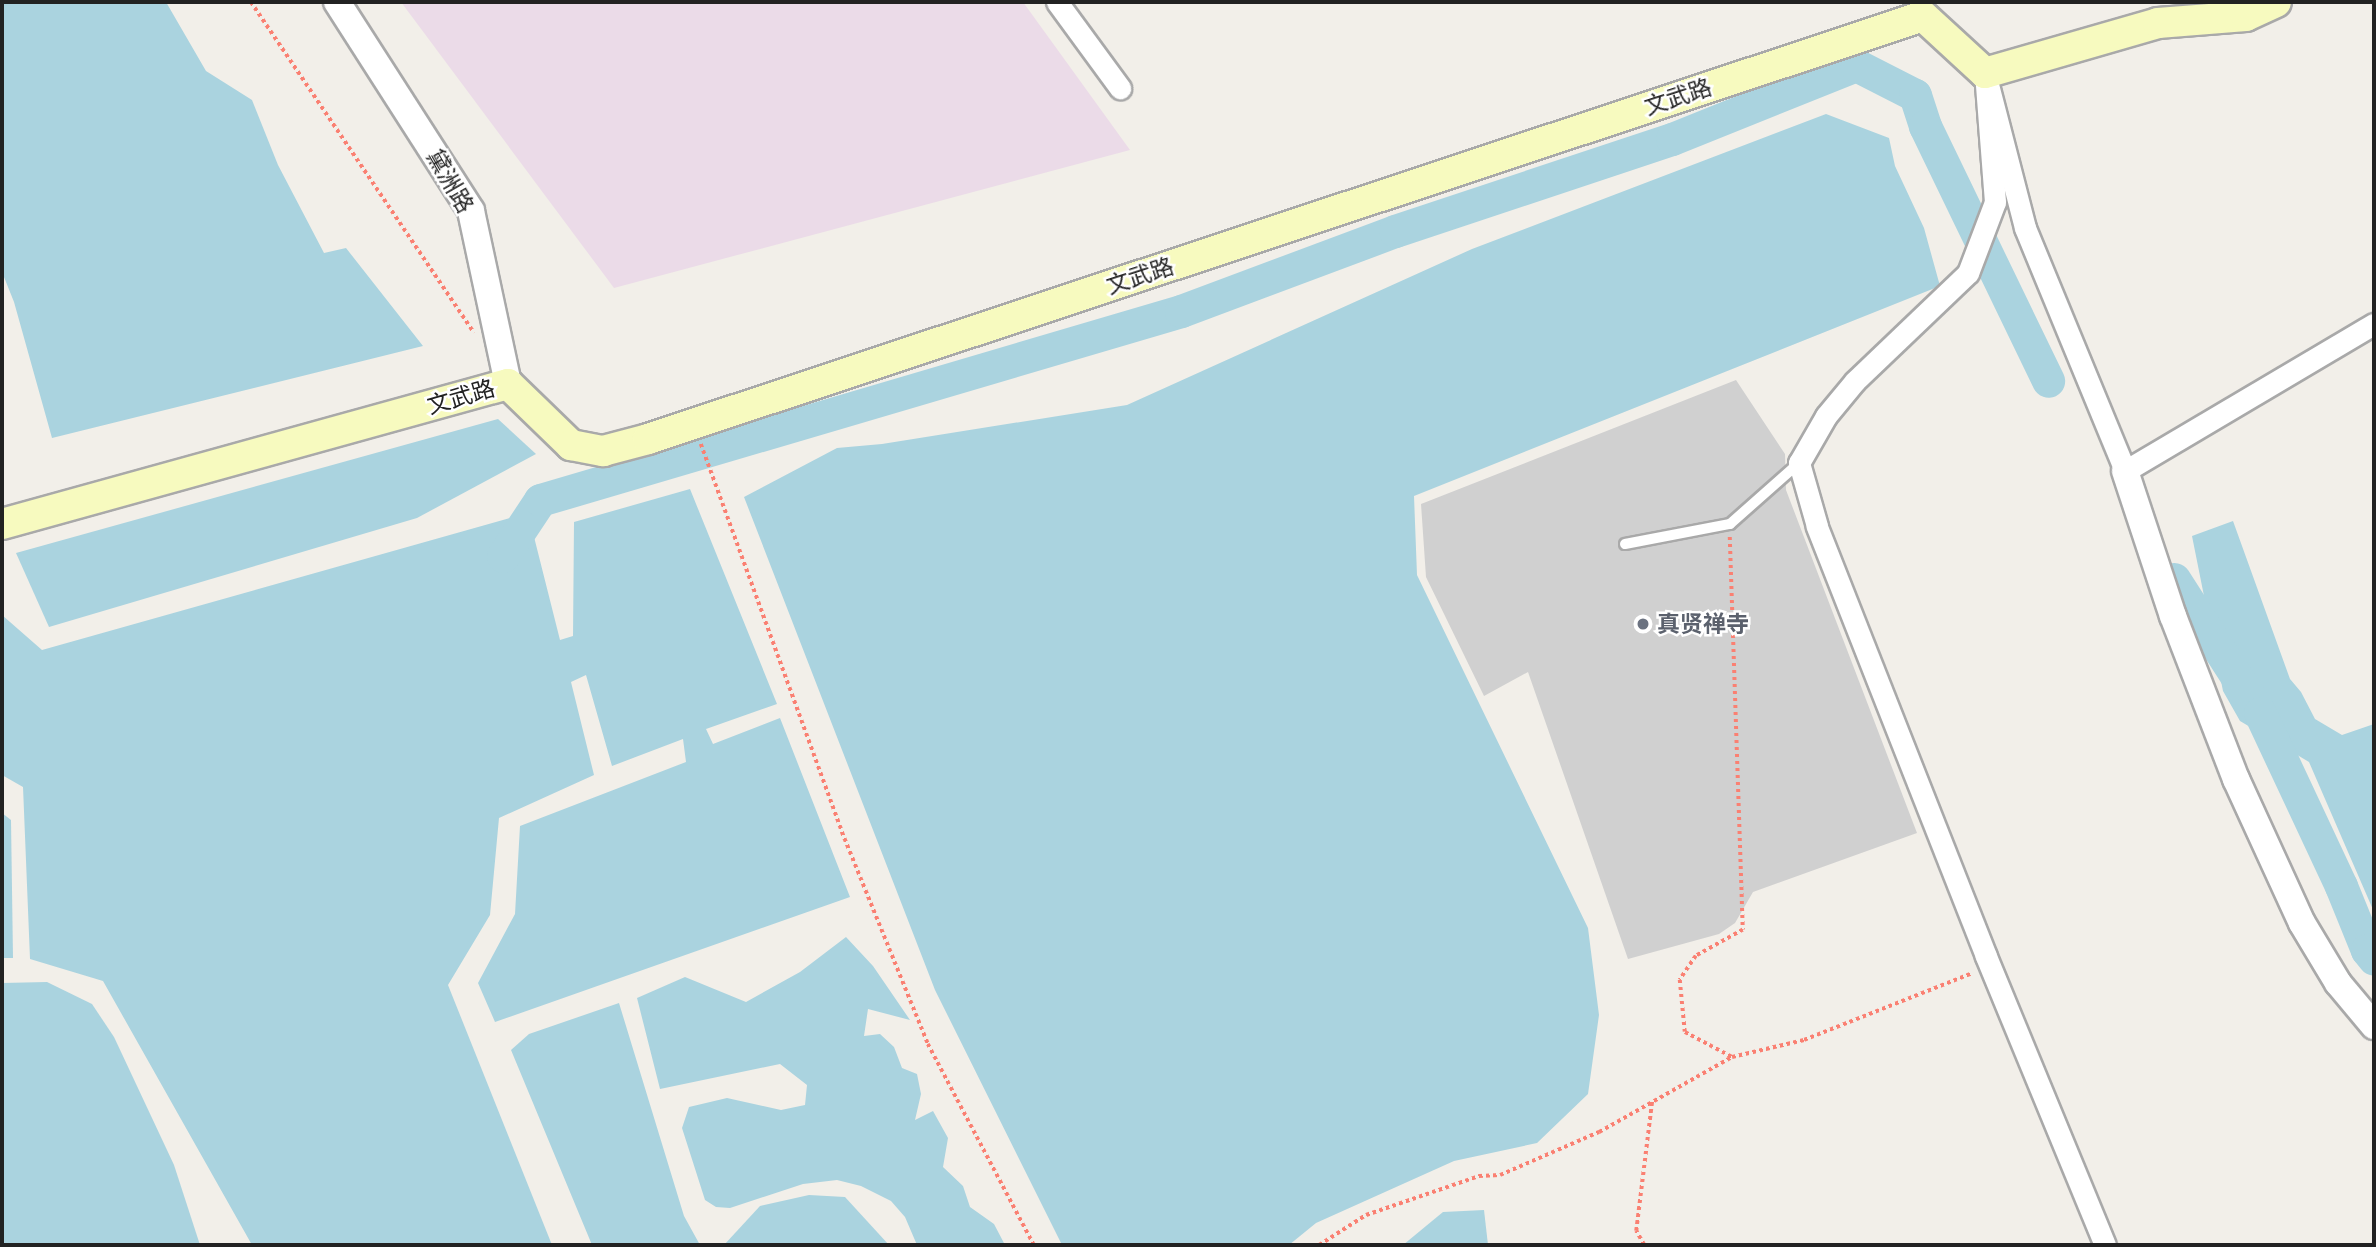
<!DOCTYPE html>
<html>
<head>
<meta charset="utf-8">
<style>
	body { margin:0 }
	#map { position:relative; width:2376px; height:1247px; overflow:hidden; background:#f2efe9; font-family:"PT Sans","Noto Sans SC",sans-serif }
	div>[style] { position:absolute }
	[style*='--x'] { left:calc(var(--x)*1px); top:calc(var(--y)*1px); width:calc(var(--w)*1px); rotate:calc(var(--a)*1deg) }
	.industrial>* { inset:0; background:#ebdbe8 }
	.religious>* { inset:0; background:#d0d0d0 }
	.water>* { inset:0; background:#aad3df }
	.river>* { height:33px; margin:-16.5px; padding:0 16.5px; transform-origin:16.5px; border-radius:16.5px; background:#aad3df }
	.path>* { height:3.5px; margin-top:-1.75px; transform-origin:0; background:repeating-linear-gradient(90deg,#fa8072 0 3.5px,transparent 0 7px) }
	.roads { filter:drop-shadow(2px 0 #a9a9a9) drop-shadow(-2px 0 #a9a9a9) drop-shadow(0 2px #a9a9a9) drop-shadow(0 -2px #a9a9a9) }
	.service>* { height:10px; margin:-5px; padding:0 5px; transform-origin:5px; border-radius:5px; background:#fff }
	.minor>* { height:21px; margin:-10.5px; padding:0 10.5px; transform-origin:10.5px; border-radius:10.5px; background:#fff }
	.tertiary>* { height:26px; margin:-13px; padding:0 13px; transform-origin:13px; border-radius:13px; background:#fff }
	.secondary>* { height:30px; margin:-15px; padding:0 15px; transform-origin:15px; border-radius:15px; background:#f7fabf }
	.dots>* { width:19px; height:19px; translate:-50% -50%; box-sizing:border-box; border:4px solid #fff; border-radius:50% }
	span { translate:-50% -50%; white-space:nowrap; text-align:center; line-height:1.15; -webkit-text-stroke:5px #fff; paint-order:stroke }
	.street-label { font-size:23px; color:#222 }
	.worship-label { font-size:23px; color:#5b616d; font-weight:700 }
	.left { translate:0 -50%; text-align:left }
	.frame { position:absolute; inset:0; border:4px solid #222; pointer-events:none }
</style>
</head>
<body>
<div id="map">
	<div class="industrial">
		<div style="clip-path:polygon(401px 2px,1023px 2px,1130px 150px,614px 288px)"></div>
	</div>
	<div class="religious">
		<div style="clip-path:polygon(1736px 380px,1785px 454px,1786px 490px,1917px 833px,1753px 892px,1735px 923px,1719px 934px,1628px 959px,1528px 672px,1484px 696px,1426px 577px,1421px 504px)"></div>
	</div>
	<div class="water">
		<div style="clip-path:polygon(2px 2px,166px 2px,206px 71px,252px 100px,278px 165px,324px 253px,346px 248px,423px 346px,52px 438px,14px 302px,2px 272px)"></div>
		<div style="clip-path:polygon(1826px 114px,1889px 138px,1895px 166px,1924px 228px,1940px 286px,1414px 496px,1417px 575px,1588px 928px,1599px 1015px,1588px 1094px,1537px 1143px,1454px 1161px,1316px 1223px,1289px 1245px,1062px 1245px,935px 990px,744px 497px,837px 448px,882px 444px,1127px 405px,1472px 249px)"></div>
		<div style="clip-path:polygon(498px 419px,536px 454px,417px 518px,49px 627px,16px 553px)"></div>
		<div style="clip-path:polygon(690px 489px,777px 704px,706px 729px,713px 744px,780px 718px,850px 897px,495px 1022px,478px 983px,515px 914px,520px 826px,686px 762px,683px 739px,612px 766px,586px 675px,571px 682px,594px 775px,499px 818px,490px 915px,448px 985px,552px 1245px,252px 1245px,103px 981px,30px 959px,23px 787px,2px 775px,2px 615px,42px 650px,528px 513px,560px 640px,573px 636px,574px 522px)"></div>
		<div style="clip-path:polygon(2233px 521px,2290px 679px,2301px 692px,2315px 719px,2342px 735px,2374px 724px,2374px 912px,2309px 762px,2240px 721px,2223px 691px,2192px 536px)"></div>
		<div style="clip-path:polygon(2px 813px,11px 820px,13px 958px,2px 958px)"></div>
		<div style="clip-path:polygon(846px 937px,873px 966px,910px 1020px,868px 1009px,864px 1036px,880px 1034px,894px 1047px,902px 1068px,917px 1074px,921px 1094px,915px 1120px,933px 1111px,948px 1138px,943px 1167px,963px 1186px,970px 1207px,994px 1224px,1005px 1245px,917px 1245px,905px 1217px,891px 1201px,861px 1186px,837px 1180px,803px 1184px,730px 1208px,716px 1207px,705px 1200px,682px 1128px,689px 1107px,727px 1098px,781px 1110px,805px 1105px,807px 1085px,780px 1064px,660px 1089px,637px 998px,685px 977px,746px 1002px,800px 972px)"></div>
		<div style="clip-path:polygon(47px 982px,92px 1004px,114px 1037px,174px 1165px,200px 1245px,2px 1245px,2px 983px)"></div>
		<div style="clip-path:polygon(619px 1003px,684px 1216px,700px 1245px,592px 1245px,511px 1050px,529px 1034px)"></div>
		<div style="clip-path:polygon(809px 1195px,845px 1197px,889px 1245px,724px 1245px,760px 1206px)"></div>
		<div style="clip-path:polygon(1484px 1210px,1488px 1245px,1403px 1245px,1443px 1212px)"></div>
	</div>
	<div class="river">
		<div style="--x:503;--y:556;--w:67;--a:-56.5"></div>
		<div style="--x:540;--y:500;--w:668;--a:-16.43"></div>
		<div style="--x:1181;--y:311;--w:228;--a:-20.5"></div>
		<div style="--x:1395;--y:231;--w:292;--a:-18.4"></div>
		<div style="--x:1672;--y:139;--w:198;--a:-21.9"></div>
		<div style="--x:1856;--y:65;--w:66;--a:27"></div>
		<div style="--x:1915;--y:95;--w:33;--a:72"></div>
		<div style="--x:1925;--y:126;--w:283;--a:64.2"></div>
		<div style="--x:2174;--y:579;--w:159;--a:57.3"></div>
		<div style="--x:2260;--y:713;--w:191;--a:64.9"></div>
		<div style="--x:2341;--y:886;--w:69;--a:67.9"></div>
		<div style="--x:2367;--y:950;--w:11;--a:52"></div>
	</div>
	<div class="path">
		<div style="--x:251;--y:2;--w:399;--a:56"></div>
		<div style="--x:701;--y:444;--w:413;--a:70"></div>
		<div style="--x:842;--y:832;--w:229;--a:67.9"></div>
		<div style="--x:928;--y:1044;--w:227;--a:62.2"></div>
		<div style="--x:1730;--y:537;--w:393;--a:88.1"></div>
		<div style="--x:1743;--y:930;--w:54;--a:151"></div>
		<div style="--x:1696;--y:956;--w:29;--a:124"></div>
		<div style="--x:1680;--y:980;--w:52;--a:84.5"></div>
		<div style="--x:1685;--y:1032;--w:53;--a:28"></div>
		<div style="--x:1319;--y:1245;--w:56;--a:-32.6"></div>
		<div style="--x:1366;--y:1215;--w:120;--a:-19"></div>
		<div style="--x:1479;--y:1176;--w:21;--a:-3"></div>
		<div style="--x:1500;--y:1175;--w:108;--a:-23.5"></div>
		<div style="--x:1599;--y:1132;--w:153;--a:-29.4"></div>
		<div style="--x:1732;--y:1057;--w:74;--a:-13.3"></div>
		<div style="--x:1804;--y:1040;--w:181;--a:-21.7"></div>
		<div style="--x:1644;--y:1245;--w:16;--a:-120"></div>
		<div style="--x:1636;--y:1231;--w:132;--a:-83"></div>
	</div>
	<div class="roads">
		<div class="service">
			<div style="--x:1625;--y:544;--w:107;--a:-10.8"></div>
			<div style="--x:1730;--y:524;--w:92;--a:-41.5"></div>
		</div>
		<div class="minor">
			<div style="--x:1057;--y:2;--w:107;--a:53.8"></div>
			<div style="--x:2105;--y:1245;--w:313;--a:-112.4"></div>
			<div style="--x:1986;--y:956;--w:462;--a:-111.5"></div>
			<div style="--x:1817;--y:526;--w:66;--a:-105.9"></div>
			<div style="--x:1799;--y:463;--w:54;--a:-60.1"></div>
			<div style="--x:1826;--y:416;--w:45;--a:-50.4"></div>
			<div style="--x:1855;--y:381;--w:156;--a:-43.7"></div>
			<div style="--x:1968;--y:273;--w:76;--a:-69.2"></div>
			<div style="--x:1995;--y:202;--w:129;--a:-94.4"></div>
			<div style="--x:1985;--y:73;--w:160;--a:75.5"></div>
			<div style="--x:2025;--y:228;--w:263;--a:67.6"></div>
			<div style="--x:2125;--y:471;--w:289;--a:-30.6"></div>
		</div>
		<div class="tertiary">
			<div style="--x:337;--y:2;--w:248;--a:57.3"></div>
			<div style="--x:471;--y:211;--w:177;--a:77.9"></div>
			<div style="--x:2125;--y:471;--w:153;--a:71.7"></div>
			<div style="--x:2173;--y:616;--w:175;--a:68.9"></div>
			<div style="--x:2236;--y:779;--w:158;--a:65.4"></div>
			<div style="--x:2302;--y:923;--w:70;--a:59"></div>
			<div style="--x:2338;--y:983;--w:56;--a:50.1"></div>
		</div>
		<div class="secondary">
			<div style="--x:2;--y:524;--w:525;--a:-15.47"></div>
			<div style="--x:508;--y:384;--w:88;--a:44.1"></div>
			<div style="--x:571;--y:445;--w:33;--a:11"></div>
			<div style="--x:603;--y:451;--w:47;--a:-14.9"></div>
			<div style="--x:648;--y:439;--w:1343;--a:-18.35"></div>
			<div style="--x:1923;--y:16;--w:84;--a:42.6"></div>
			<div style="--x:1985;--y:73;--w:180;--a:-16.1"></div>
			<div style="--x:2158;--y:23;--w:88;--a:-4.5"></div>
			<div style="--x:2246;--y:16;--w:33;--a:-25"></div>
		</div>
	</div>
	<div class="dots">
		<div style="left:1643px;top:624px;background:#6b7280"></div>
	</div>
	<div class="street-label">
		<span style="left:1678px;top:97px;rotate:-18deg">文武路</span>
		<span style="left:450px;top:181px;rotate:60deg">黛洲路</span>
		<span style="left:1140px;top:276px;rotate:-18deg">文武路</span>
		<span style="left:461px;top:397px;rotate:-16deg">文武路</span>
	</div>
	<div class="worship-label">
		<span class="left" style="left:1657px;top:624px">真贤禅寺</span>
	</div>
	<div class="frame"></div>
</div>
</body>
</html>
